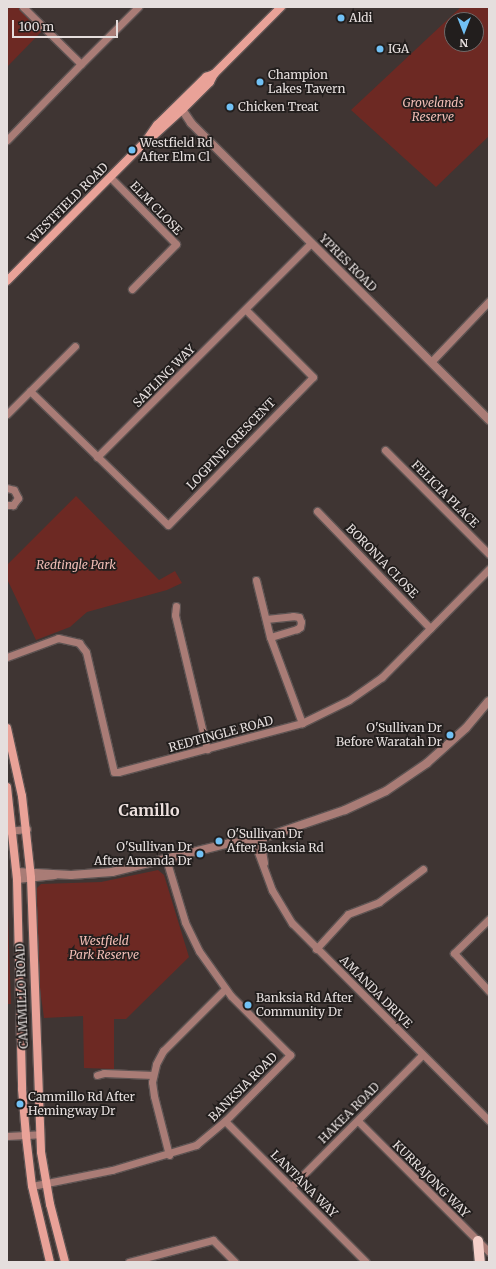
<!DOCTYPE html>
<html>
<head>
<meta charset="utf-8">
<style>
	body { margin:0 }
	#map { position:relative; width:496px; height:1269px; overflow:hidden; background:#3f3533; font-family:Merriweather,serif }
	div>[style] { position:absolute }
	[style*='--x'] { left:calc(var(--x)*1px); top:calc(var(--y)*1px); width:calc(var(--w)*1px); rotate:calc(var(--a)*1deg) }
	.green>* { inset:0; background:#6d2923 }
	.roads { filter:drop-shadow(1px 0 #5d5352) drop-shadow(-1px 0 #5d5352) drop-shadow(0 1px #5d5352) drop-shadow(0 -1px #5d5352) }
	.minor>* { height:7px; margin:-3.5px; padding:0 3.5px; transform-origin:3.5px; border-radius:3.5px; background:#a97c76 }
	.tertiary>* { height:8px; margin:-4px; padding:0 4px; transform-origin:4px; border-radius:4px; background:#a97c76 }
	.secondary>* { height:8px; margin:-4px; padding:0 4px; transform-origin:4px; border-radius:4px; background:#e9a298 }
	.primary>* { height:10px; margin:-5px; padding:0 5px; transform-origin:5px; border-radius:5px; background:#f5d0ca }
	.dots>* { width:11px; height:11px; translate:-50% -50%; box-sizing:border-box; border:2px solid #221e1d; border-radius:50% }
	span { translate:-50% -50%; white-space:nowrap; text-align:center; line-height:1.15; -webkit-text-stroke:3.5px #221e1d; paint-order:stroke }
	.poi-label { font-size:12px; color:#e5dedd }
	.left { translate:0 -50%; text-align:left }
	.right { translate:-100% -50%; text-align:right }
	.park-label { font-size:12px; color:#f1bdb5; font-style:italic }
	.street-label { font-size:12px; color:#e5dedd }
	.district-label { font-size:16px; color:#ede0de; font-weight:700 }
	.frame { position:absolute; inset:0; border:8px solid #e5dedd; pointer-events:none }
	.north { position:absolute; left:444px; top:12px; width:40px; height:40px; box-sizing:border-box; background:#221e1d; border:1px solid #706b6a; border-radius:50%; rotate:180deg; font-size:11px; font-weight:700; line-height:16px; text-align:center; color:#e5dedd }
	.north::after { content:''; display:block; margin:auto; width:14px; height:18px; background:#71c1f5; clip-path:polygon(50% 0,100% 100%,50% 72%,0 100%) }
	.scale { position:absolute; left:12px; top:20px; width:106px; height:18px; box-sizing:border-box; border:2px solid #e5dedd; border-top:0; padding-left:5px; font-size:12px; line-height:14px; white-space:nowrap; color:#e5dedd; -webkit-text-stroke:3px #221e1d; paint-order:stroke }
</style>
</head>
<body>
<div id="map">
	<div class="green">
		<div style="clip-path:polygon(10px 7px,18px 7px,42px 31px,7px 67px,7px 10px)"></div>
		<div style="clip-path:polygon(evenodd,461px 7px,489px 7px,489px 136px,436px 187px,351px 110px,461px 7px,452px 20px,476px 20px,476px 44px,452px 44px,452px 20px)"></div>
		<div style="clip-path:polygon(76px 496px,159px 580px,175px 571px,182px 583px,167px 590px,87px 612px,70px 627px,36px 640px,7px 579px,7px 565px)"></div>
		<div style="clip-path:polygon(158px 870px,164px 875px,189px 957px,126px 1019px,114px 1019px,114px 1069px,84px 1068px,83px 1016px,44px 1018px,38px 975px,37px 888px,41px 884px,101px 882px)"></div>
		<div style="clip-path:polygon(7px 887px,11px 1004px,7px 1004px)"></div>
	</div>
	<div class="roads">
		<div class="minor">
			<div style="--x:23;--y:7;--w:81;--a:44.5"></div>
			<div style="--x:81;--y:64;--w:81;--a:-45"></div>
			<div style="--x:7;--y:140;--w:106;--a:-45.8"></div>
			<div style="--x:110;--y:177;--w:94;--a:45.4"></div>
			<div style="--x:176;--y:244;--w:63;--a:134.4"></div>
			<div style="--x:431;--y:362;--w:84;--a:-46.4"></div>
			<div style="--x:30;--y:391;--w:192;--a:44.2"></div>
			<div style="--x:168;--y:525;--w:207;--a:-45.6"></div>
			<div style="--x:313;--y:377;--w:95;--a:-135"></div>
			<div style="--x:7;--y:414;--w:96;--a:-45"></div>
			<div style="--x:385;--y:450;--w:147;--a:45"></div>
			<div style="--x:97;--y:457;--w:303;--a:-45"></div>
			<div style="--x:7;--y:488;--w:7;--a:16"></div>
			<div style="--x:14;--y:490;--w:9;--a:63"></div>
			<div style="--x:18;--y:498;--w:9;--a:126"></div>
			<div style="--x:13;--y:505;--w:6;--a:180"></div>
			<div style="--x:317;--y:511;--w:163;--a:46"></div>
			<div style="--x:256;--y:580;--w:59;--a:76.2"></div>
			<div style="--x:270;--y:637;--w:92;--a:69.6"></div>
			<div style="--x:176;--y:606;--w:9;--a:96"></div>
			<div style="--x:175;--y:615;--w:138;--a:76.6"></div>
			<div style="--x:266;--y:619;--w:27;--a:-6"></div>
			<div style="--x:293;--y:616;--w:6;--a:9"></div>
			<div style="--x:299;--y:617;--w:5;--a:68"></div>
			<div style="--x:301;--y:622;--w:5;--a:101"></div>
			<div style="--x:300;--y:627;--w:4;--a:146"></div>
			<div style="--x:297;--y:629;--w:28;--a:163"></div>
			<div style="--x:7;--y:657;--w:54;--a:-20.4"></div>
			<div style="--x:58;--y:638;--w:22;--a:13"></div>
			<div style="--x:79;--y:643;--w:11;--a:52"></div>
			<div style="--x:86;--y:652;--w:123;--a:76.9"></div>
			<div style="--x:114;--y:772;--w:4;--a:0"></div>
			<div style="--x:118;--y:772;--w:190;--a:-14.9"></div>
			<div style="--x:302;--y:723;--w:52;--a:-26.1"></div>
			<div style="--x:349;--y:700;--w:40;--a:-34.9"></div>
			<div style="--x:382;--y:677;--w:152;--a:-45.3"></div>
			<div style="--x:7;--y:831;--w:20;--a:-6"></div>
			<div style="--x:259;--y:834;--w:29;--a:80"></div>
			<div style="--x:252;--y:836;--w:58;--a:69.7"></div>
			<div style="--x:272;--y:890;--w:39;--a:59"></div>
			<div style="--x:292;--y:923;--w:279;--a:45.1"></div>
			<div style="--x:489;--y:919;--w:49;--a:135.8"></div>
			<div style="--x:454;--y:953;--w:52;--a:47.4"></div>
			<div style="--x:316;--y:949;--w:47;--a:-47.6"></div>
			<div style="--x:348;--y:914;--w:33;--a:-21"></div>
			<div style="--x:379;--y:902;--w:55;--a:-36.9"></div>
			<div style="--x:97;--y:1075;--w:7;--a:-16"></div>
			<div style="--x:104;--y:1073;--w:49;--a:2.3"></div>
			<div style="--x:225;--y:1121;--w:199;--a:45"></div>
			<div style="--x:358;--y:1121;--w:185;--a:45"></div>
			<div style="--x:7;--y:1136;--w:33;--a:-3"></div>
			<div style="--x:169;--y:1155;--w:61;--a:-104.3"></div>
			<div style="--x:154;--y:1096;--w:14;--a:-98"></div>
			<div style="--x:152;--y:1082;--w:18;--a:-77"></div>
			<div style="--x:156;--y:1064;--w:15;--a:-62"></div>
			<div style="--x:163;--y:1051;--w:88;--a:-45"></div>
			<div style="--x:32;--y:1186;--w:82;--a:-11.3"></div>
			<div style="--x:112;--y:1170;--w:88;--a:-16.6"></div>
			<div style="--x:196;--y:1145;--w:38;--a:-40"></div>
			<div style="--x:225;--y:1121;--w:93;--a:-45.4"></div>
			<div style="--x:290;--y:1055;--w:83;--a:-135"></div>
			<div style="--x:231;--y:996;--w:55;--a:-125.4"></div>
			<div style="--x:199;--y:951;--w:32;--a:-116"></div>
			<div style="--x:185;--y:922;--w:66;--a:-106.8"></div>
			<div style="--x:291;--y:1187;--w:186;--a:-45.2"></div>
			<div style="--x:129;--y:1262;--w:87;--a:-14.7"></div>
			<div style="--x:213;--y:1240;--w:31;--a:45"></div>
		</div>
		<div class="tertiary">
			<div style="--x:179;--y:105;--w:22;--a:56"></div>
			<div style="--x:191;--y:123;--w:421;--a:44.9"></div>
			<div style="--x:17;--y:872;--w:54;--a:3.2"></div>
			<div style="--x:71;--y:875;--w:41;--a:-4.2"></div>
			<div style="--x:112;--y:872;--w:122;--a:-13.8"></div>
			<div style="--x:230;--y:843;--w:24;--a:-5"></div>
			<div style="--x:254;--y:841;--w:96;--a:-18.8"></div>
			<div style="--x:345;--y:810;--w:45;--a:-24.9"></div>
			<div style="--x:386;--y:791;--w:50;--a:-34.3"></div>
			<div style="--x:427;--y:763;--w:52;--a:-41.9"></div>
			<div style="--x:466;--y:728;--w:35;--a:-50"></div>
			<div style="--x:17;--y:879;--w:38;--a:-6"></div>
		</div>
		<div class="secondary">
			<div style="--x:151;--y:138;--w:43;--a:-42.2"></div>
			<div style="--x:183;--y:109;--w:38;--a:-45"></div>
			<div style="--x:210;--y:82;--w:9;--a:-63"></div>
			<div style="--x:214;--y:74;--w:95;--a:-45"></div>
			<div style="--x:7;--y:281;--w:196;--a:-45.2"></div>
			<div style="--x:145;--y:142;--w:21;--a:-55"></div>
			<div style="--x:157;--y:125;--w:69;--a:-44.4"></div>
			<div style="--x:206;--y:77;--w:9;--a:-21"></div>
			<div style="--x:7;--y:728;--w:70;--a:77.6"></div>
			<div style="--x:22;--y:796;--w:82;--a:83.7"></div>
			<div style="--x:31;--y:878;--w:274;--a:87.9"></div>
			<div style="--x:41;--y:1152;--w:53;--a:80.2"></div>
			<div style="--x:50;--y:1204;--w:60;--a:75.5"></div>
			<div style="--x:7;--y:787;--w:93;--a:83.8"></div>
			<div style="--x:17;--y:879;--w:210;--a:88.6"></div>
			<div style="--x:22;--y:1089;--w:47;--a:85.1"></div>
			<div style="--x:26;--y:1136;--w:50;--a:83.2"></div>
			<div style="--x:32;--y:1186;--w:78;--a:76.7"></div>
		</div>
		<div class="primary">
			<div style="--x:478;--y:1241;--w:21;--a:85"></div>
		</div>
	</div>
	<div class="dots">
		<div style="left:341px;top:18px;background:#71c1f5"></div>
		<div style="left:380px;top:49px;background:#71c1f5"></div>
		<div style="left:260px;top:82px;background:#71c1f5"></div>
		<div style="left:230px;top:107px;background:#71c1f5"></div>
		<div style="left:132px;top:150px;background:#71c1f5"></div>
		<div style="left:450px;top:735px;background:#71c1f5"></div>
		<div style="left:219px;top:841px;background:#71c1f5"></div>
		<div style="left:200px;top:854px;background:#71c1f5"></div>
		<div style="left:248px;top:1005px;background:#71c1f5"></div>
		<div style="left:20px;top:1104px;background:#71c1f5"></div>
	</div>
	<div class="poi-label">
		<span class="left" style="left:349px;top:18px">Aldi</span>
		<span class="left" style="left:388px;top:49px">IGA</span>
		<span class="left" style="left:268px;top:82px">Champion<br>Lakes Tavern</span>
		<span class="left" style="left:238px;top:107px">Chicken Treat</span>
		<span class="left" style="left:140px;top:150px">Westfield Rd<br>After Elm Cl</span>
		<span class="right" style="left:442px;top:735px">O'Sullivan Dr<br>Before Waratah Dr</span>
		<span class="left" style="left:227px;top:841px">O'Sullivan Dr<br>After Banksia Rd</span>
		<span class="right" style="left:192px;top:854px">O'Sullivan Dr<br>After Amanda Dr</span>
		<span class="left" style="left:256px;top:1005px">Banksia Rd After<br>Community Dr</span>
		<span class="left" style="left:28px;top:1104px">Cammillo Rd After<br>Hemingway Dr</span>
	</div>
	<div class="park-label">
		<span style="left:433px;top:110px">Grovelands<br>Reserve</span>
		<span style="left:76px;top:565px">Redtingle Park</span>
		<span style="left:104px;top:948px">Westfield<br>Park Reserve</span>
	</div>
	<div class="street-label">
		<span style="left:68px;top:203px;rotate:-45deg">WESTFIELD ROAD</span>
		<span style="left:156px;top:208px;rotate:46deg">ELM CLOSE</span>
		<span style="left:348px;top:263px;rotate:45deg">YPRES ROAD</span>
		<span style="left:164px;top:376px;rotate:-45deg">SAPLING WAY</span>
		<span style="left:231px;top:444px;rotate:-46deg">LOGPINE CRESCENT</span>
		<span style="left:445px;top:494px;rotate:45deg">FELICIA PLACE</span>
		<span style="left:382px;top:561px;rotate:46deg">BORONIA CLOSE</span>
		<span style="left:221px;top:734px;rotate:-15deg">REDTINGLE ROAD</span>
		<span style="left:376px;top:992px;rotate:45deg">AMANDA DRIVE</span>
		<span style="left:22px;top:996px;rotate:-92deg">CAMMILLO ROAD</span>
		<span style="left:243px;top:1087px;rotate:-45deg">BANKSIA ROAD</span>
		<span style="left:349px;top:1113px;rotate:-45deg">HAKEA ROAD</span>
		<span style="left:431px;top:1179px;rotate:45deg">KURRAJONG WAY</span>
		<span style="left:304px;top:1184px;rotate:45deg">LANTANA WAY</span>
	</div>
	<div class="district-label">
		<span style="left:149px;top:810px">Camillo</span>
	</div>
	<div class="frame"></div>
	<div class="north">N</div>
	<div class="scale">100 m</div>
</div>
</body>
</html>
